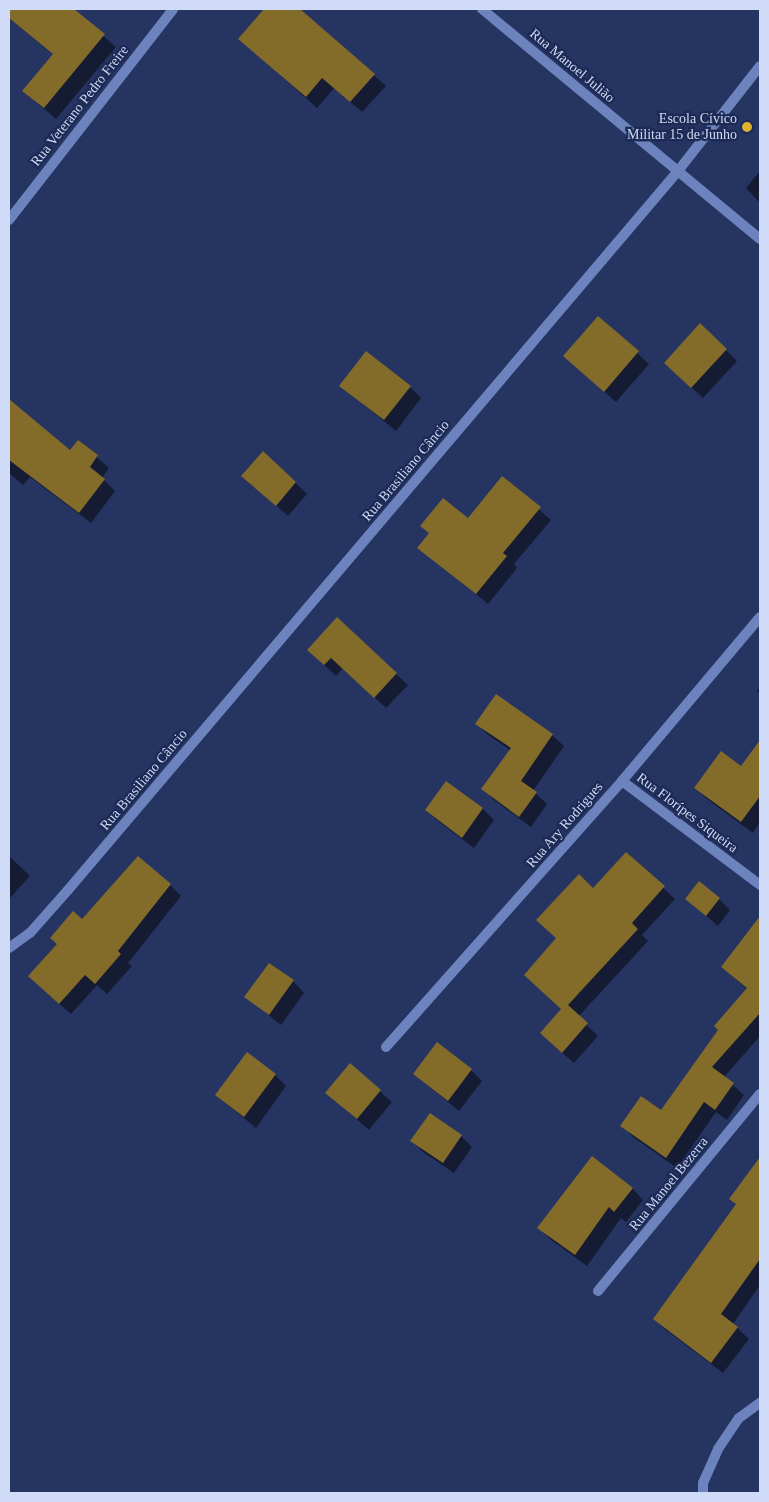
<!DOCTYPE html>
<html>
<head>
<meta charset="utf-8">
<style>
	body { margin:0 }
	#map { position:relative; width:769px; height:1502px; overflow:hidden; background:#263461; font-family:Georgia,serif }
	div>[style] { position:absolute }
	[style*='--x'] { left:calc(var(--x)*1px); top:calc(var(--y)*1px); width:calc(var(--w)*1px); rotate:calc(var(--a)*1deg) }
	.shadow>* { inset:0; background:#0007 }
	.building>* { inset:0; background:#836b2a }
	.lane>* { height:10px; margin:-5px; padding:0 5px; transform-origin:5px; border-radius:5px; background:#6d83be }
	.street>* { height:10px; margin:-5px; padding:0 5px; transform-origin:5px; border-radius:5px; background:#6d83be }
	.dots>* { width:14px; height:14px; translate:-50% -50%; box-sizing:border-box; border:2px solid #1c2a55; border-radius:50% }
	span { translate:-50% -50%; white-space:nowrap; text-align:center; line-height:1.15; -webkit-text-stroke:4.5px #1c2a55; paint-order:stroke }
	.street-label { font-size:14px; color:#d0dbf7 }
	.poi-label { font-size:14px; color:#d0dbf7 }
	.right { translate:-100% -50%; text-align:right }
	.frame { position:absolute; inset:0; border:10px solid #d0dbf7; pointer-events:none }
</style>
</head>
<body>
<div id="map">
	<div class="shadow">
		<div style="clip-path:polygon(9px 9px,72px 9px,116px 47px,56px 119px,24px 91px,54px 55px,9px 18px)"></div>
		<div style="clip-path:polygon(265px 9px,298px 9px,386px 86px,362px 112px,334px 88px,317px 108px,240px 39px)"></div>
		<div style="clip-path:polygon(760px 171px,760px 203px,746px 188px)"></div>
		<div style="clip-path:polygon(598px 317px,649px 364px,616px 402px,576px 367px)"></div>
		<div style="clip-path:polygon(726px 350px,737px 361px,703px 398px,677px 374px)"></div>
		<div style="clip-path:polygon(341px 386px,410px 387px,421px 398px,396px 431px)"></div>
		<div style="clip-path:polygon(9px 401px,71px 452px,78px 441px,109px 468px,102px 478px,115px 491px,91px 523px,30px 477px,23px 485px,9px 473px)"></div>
		<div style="clip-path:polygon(263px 452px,307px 494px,288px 516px,243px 476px)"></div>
		<div style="clip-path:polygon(502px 478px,551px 520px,514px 564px,517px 568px,488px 604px,419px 548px,468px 520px)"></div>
		<div style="clip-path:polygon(337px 619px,408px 685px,386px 708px,343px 668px,336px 676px,320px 661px)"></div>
		<div style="clip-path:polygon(760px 686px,760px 694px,757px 691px)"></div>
		<div style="clip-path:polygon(496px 696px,552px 735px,564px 746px,533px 791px,547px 804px,531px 827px,494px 800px,483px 789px,510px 750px,488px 735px,477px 724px)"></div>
		<div style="clip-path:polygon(760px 742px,760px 822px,753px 833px,707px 799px,695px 788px,742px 768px)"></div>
		<div style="clip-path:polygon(447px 782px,483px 809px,494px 820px,474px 848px,438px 821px,426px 810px)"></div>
		<div style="clip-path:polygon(626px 853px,675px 899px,642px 935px,648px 941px,578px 1017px,598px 1036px,574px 1063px,552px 1044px,562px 1009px,558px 939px,593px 889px)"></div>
		<div style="clip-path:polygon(9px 856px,30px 876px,9px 899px)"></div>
		<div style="clip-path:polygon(170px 885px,181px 896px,128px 963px,132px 966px,107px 994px,97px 985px,71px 1014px,41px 988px,82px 921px)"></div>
		<div style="clip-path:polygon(686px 898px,719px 899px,730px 910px,718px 926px)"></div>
		<div style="clip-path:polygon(757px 922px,760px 925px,760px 1036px,724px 1077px,744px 1095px,727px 1120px,716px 1112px,677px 1168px,633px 1137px,622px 1125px,661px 1112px,747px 989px,722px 967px)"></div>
		<div style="clip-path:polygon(293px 981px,304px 993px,281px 1025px,246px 997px)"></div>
		<div style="clip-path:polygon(350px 1065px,392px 1102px,369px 1130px,327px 1093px)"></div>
		<div style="clip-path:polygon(471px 1070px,482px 1081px,459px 1111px,414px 1074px)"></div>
		<div style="clip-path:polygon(275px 1075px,286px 1086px,256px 1128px,216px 1095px)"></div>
		<div style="clip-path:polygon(461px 1136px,472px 1147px,454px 1173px,423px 1152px,412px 1141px)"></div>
		<div style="clip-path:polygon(756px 1164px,760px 1167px,760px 1285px,733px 1324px,749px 1339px,723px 1373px,666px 1330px,654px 1318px,736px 1204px)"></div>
		<div style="clip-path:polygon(632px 1188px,643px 1200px,626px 1222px,621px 1218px,587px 1266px,550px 1239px,538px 1227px)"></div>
	</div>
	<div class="building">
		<div style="clip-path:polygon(9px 9px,74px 9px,105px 34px,44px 108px,22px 91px,53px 54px,9px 18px)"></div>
		<div style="clip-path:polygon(264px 9px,300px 9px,375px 74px,350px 102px,322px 78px,306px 97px,238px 39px)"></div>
		<div style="clip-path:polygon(598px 316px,639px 351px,604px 392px,563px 356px)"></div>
		<div style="clip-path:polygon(700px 323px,727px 349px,691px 388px,664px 363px)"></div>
		<div style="clip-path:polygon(366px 351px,411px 386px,384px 420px,339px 386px)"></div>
		<div style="clip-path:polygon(9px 399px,70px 450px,78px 440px,98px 455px,90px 467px,105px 479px,79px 513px,9px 460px)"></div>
		<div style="clip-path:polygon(263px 451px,296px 482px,276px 506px,241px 476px)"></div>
		<div style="clip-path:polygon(502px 476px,541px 507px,503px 553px,507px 556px,476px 594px,417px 548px,429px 533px,420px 526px,443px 498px,468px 518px)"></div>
		<div style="clip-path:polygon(337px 617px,397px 673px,374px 698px,331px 658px,324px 665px,307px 650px)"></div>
		<div style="clip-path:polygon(496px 694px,553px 734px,521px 781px,537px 792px,519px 817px,481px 789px,511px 748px,475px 724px)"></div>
		<div style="clip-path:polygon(760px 740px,760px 796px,741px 822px,694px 788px,721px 751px,741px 766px)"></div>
		<div style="clip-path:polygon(446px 781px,483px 808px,462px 838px,425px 810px)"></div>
		<div style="clip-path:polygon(626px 852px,665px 886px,632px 923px,638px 929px,568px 1005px,588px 1023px,562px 1053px,540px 1033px,561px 1009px,524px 975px,556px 938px,536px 920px,579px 874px,593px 888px)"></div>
		<div style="clip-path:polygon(138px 856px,171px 884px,118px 951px,121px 954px,95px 984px,85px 975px,59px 1004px,28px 976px,57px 944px,50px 938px,73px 911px,82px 919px)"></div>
		<div style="clip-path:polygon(699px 881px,720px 898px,706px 916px,685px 899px)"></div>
		<div style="clip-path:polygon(760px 916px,760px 1013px,712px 1067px,734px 1083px,715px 1110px,704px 1102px,666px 1158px,620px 1126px,641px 1096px,661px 1110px,718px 1030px,714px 1026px,747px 988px,721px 967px)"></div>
		<div style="clip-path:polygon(269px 963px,294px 980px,269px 1015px,244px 997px)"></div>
		<div style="clip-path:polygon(437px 1042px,472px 1069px,448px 1101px,413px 1074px)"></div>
		<div style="clip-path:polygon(247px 1052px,276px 1074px,244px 1117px,215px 1095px)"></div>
		<div style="clip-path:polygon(350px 1063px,381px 1090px,357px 1119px,325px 1093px)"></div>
		<div style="clip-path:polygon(430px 1113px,462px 1135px,443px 1163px,410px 1141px)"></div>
		<div style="clip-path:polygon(592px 1156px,633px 1188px,614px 1212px,609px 1207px,575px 1255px,537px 1228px)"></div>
		<div style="clip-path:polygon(760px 1157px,760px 1259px,721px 1314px,738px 1327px,711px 1363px,653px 1319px,736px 1204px,729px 1199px)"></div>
	</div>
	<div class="lane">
		<div style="--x:703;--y:1493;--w:10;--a:-90"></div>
		<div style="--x:703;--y:1483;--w:37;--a:-66"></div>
		<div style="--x:718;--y:1449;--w:37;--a:-56"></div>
		<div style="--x:739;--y:1418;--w:26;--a:-36"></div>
	</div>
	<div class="street">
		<div style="--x:482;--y:9;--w:361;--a:39.6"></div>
		<div style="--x:9;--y:220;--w:267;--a:-52.1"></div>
		<div style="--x:622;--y:781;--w:173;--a:37"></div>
		<div style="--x:9;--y:948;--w:26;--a:-36"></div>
		<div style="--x:30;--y:933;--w:57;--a:-48.5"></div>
		<div style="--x:68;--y:890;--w:943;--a:-49.69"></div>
		<div style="--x:678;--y:171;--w:133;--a:-52"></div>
		<div style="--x:386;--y:1047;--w:356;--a:-48.4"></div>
		<div style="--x:622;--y:781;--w:214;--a:-49.9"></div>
		<div style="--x:598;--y:1291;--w:255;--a:-50.6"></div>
	</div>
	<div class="dots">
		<div style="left:747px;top:127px;background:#deb133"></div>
	</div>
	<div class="street-label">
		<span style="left:572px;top:66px;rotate:40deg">Rua Manoel Julião</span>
		<span style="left:80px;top:106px;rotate:-52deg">Rua Veterano Pedro Freire</span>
		<span style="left:406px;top:471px;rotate:-50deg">Rua Brasiliano Câncio</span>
		<span style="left:144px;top:780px;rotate:-50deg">Rua Brasiliano Câncio</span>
		<span style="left:687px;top:813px;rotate:37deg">Rua Florípes Siqueira</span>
		<span style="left:565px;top:825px;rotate:-49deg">Rua Ary Rodrigues</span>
		<span style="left:669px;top:1184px;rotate:-51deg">Rua Manoel Bezerra</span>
	</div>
	<div class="poi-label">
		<span class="right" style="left:737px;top:127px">Escola Cívico<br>Militar 15 de Junho</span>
	</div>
	<div class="frame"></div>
</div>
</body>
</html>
